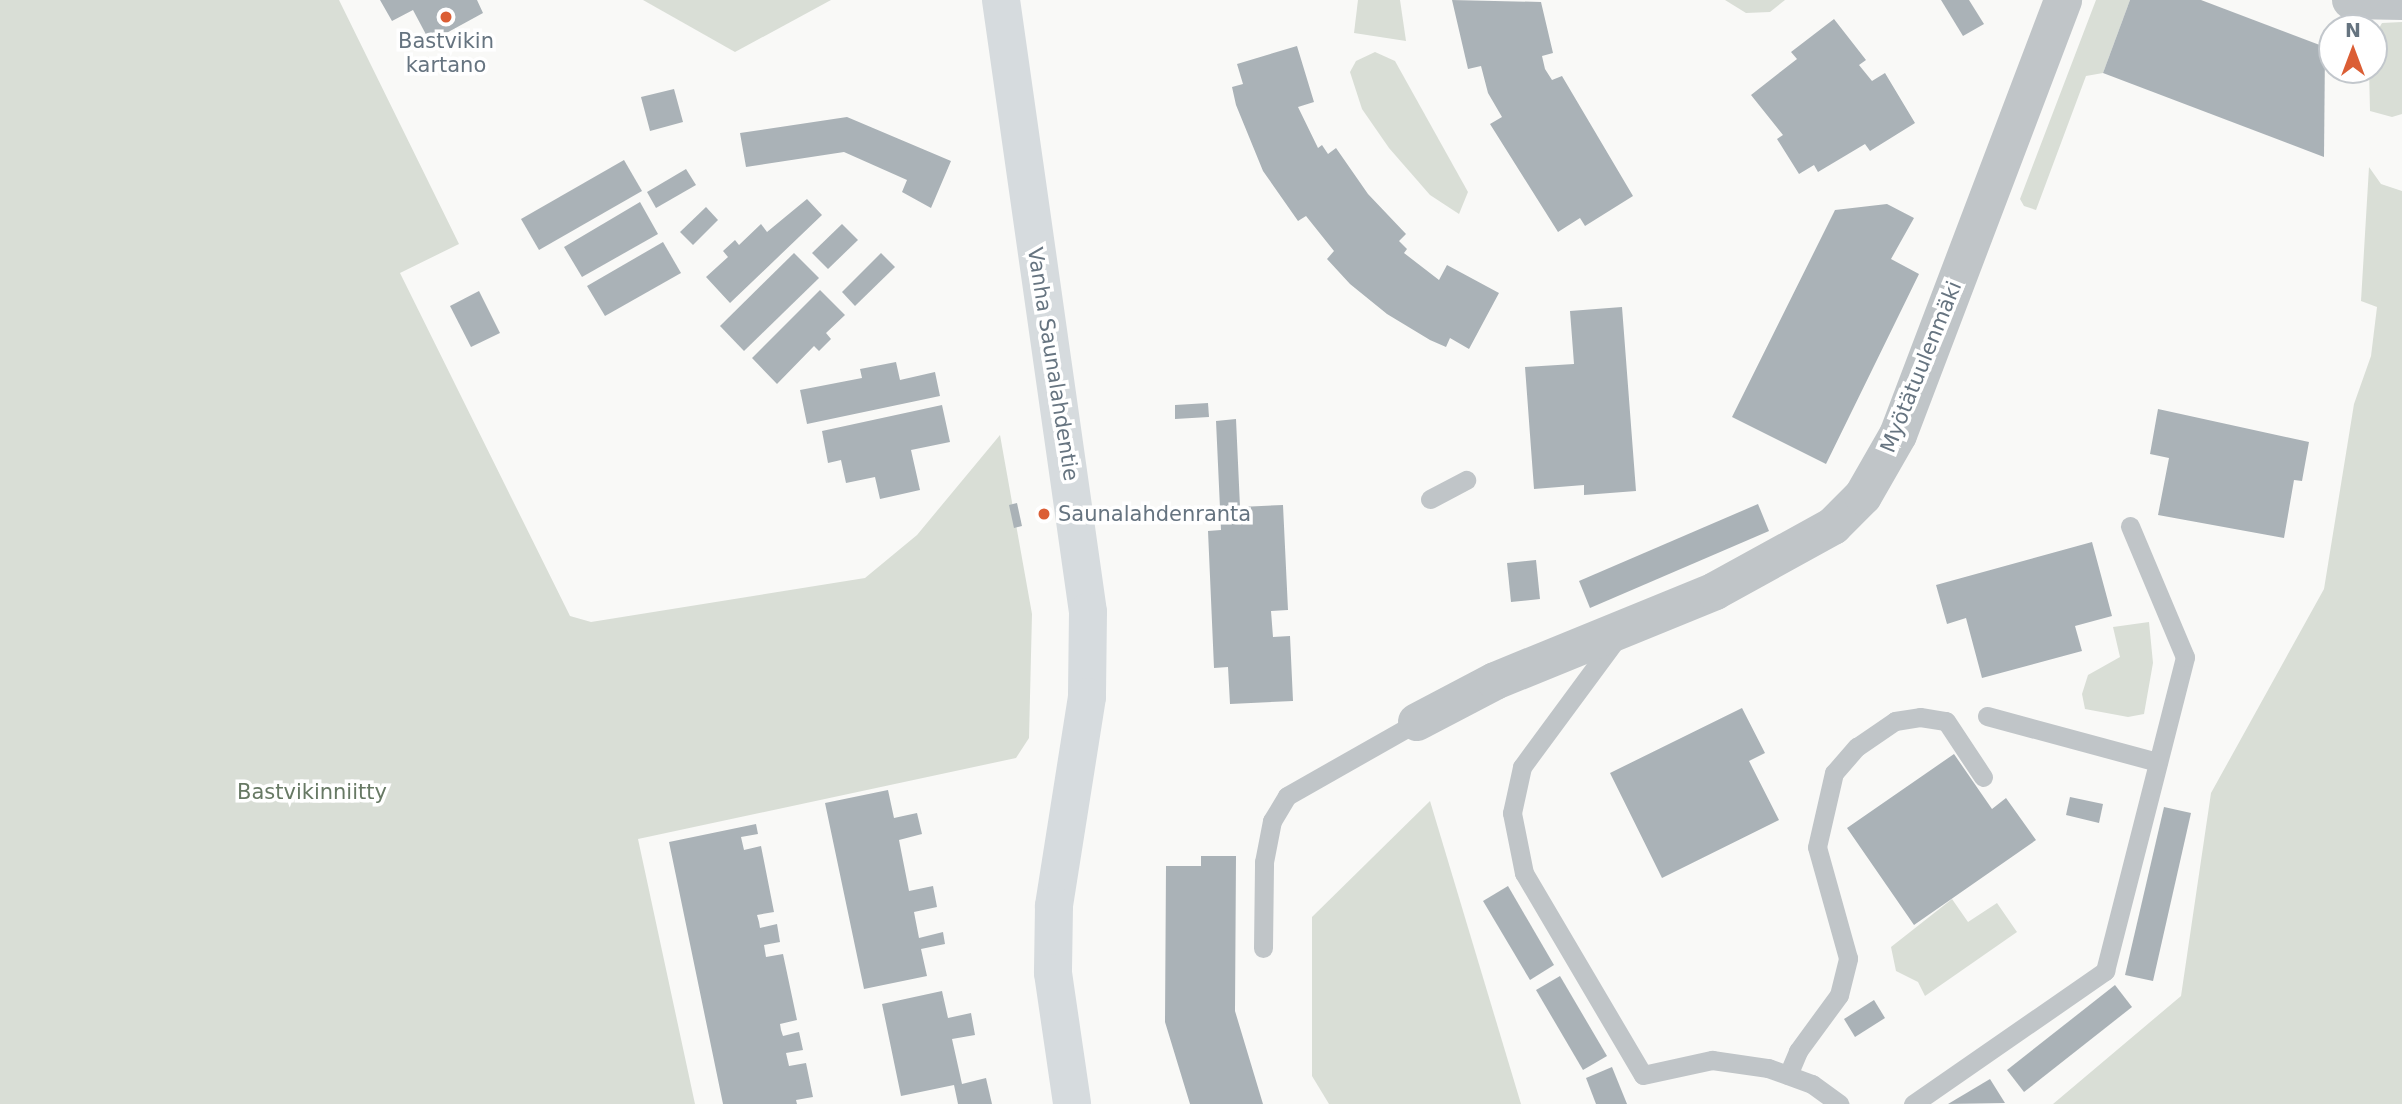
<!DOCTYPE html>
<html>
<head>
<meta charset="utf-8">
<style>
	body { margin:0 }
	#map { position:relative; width:2402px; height:1104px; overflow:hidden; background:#f9f9f7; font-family:"DejaVu Sans",sans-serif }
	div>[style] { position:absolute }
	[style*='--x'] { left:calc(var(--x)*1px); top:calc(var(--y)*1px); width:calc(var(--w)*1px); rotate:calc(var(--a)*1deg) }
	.green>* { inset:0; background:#d9ded6 }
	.building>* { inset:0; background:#aab2b7 }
	.lane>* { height:19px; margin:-9.5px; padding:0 9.5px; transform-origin:9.5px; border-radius:9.5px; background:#c0c5c8 }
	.street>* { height:38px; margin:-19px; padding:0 19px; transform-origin:19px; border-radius:19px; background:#c0c5c8 }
	.secondary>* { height:38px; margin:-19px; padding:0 19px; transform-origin:19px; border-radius:19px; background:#d6dbde }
	.dots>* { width:19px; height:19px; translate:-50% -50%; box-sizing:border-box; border:4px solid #fff; border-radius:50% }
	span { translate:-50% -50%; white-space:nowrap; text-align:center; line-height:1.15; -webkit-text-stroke:7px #fff; paint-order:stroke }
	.poi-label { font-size:21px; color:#667480 }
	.left { translate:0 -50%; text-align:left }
	.street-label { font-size:21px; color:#667480 }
	.park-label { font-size:21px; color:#677964 }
	.north { position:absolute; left:2318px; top:14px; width:70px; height:70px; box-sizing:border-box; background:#fff; border:2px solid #c2c7cc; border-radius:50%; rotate:0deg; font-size:19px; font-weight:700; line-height:28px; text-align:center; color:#667480 }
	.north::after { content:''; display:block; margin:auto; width:24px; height:32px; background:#db5e35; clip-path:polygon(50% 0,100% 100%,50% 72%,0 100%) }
</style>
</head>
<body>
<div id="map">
	<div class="green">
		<div style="clip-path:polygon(0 0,339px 0,459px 244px,400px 273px,570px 616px,591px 622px,865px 578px,917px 535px,1000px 435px,1032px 614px,1029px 738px,1016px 758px,638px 839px,695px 1104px,0 1104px)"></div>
		<div style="clip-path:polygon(643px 0,831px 0,735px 52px)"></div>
		<div style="clip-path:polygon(1358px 0,1400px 0,1406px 41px,1354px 33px)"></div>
		<div style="clip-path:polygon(1725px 0,1785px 0,1770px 12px,1746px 13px)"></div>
		<div style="clip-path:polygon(2096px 0,2130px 0,2103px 73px,2086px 76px,2036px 210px,2024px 206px,2020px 199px)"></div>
		<div style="clip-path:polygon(2402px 22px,2402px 114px,2392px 117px,2370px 111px,2369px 70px,2374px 70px,2374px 37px,2382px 23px)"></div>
		<div style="clip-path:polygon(1375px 52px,1395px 61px,1468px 192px,1459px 214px,1430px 195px,1389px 148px,1362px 109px,1350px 72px,1356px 61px)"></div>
		<div style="clip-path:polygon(2369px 167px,2381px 184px,2402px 191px,2402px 1104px,2053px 1104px,2181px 996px,2211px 793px,2324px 589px,2354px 404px,2371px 356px,2377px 307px,2361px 301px)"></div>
		<div style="clip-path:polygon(2149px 622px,2153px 663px,2144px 714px,2128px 717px,2085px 709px,2082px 694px,2088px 675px,2120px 657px,2113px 627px)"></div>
		<div style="clip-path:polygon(1430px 801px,1521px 1104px,1329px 1104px,1312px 1076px,1312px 917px)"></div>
		<div style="clip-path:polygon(1952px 899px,1968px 922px,1997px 903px,2017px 932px,1925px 996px,1918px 982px,1896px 971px,1891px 947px)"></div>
	</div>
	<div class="building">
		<div style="clip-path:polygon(380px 0,477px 0,483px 13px,430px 42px,413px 10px,392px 21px)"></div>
		<div style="clip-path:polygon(1452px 0,1541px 2px,1553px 53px,1542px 56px,1545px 69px,1552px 80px,1562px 76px,1633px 196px,1585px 226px,1580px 218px,1558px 232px,1490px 124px,1502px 117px,1488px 93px,1481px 66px,1468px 69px)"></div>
		<div style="clip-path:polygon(1941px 0,1969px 0,1984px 24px,1963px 36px)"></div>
		<div style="clip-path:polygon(2130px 0,2201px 0,2325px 47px,2324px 157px,2103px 73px)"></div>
		<div style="clip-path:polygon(1834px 19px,1866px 60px,1859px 65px,1872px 81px,1885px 73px,1915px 123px,1870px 151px,1865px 144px,1818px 172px,1814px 165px,1799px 174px,1777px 139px,1783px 135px,1751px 95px,1797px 59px,1791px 52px)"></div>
		<div style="clip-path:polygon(1297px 46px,1314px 102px,1298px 107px,1318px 148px,1322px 145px,1328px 154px,1336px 148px,1368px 194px,1406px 234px,1399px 241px,1407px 249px,1404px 253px,1439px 280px,1447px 265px,1499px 293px,1469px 349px,1450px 338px,1446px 347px,1430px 340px,1387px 314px,1350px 284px,1327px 259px,1334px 251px,1306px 216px,1298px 221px,1263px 171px,1236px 105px,1232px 87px,1243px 84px,1237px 64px)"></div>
		<div style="clip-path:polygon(674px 89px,683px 122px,650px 131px,641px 97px)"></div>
		<div style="clip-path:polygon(847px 117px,951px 161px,931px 208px,902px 192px,907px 180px,844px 152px,746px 167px,740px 133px)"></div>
		<div style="clip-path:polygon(624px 160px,642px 191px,539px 250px,521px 219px)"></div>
		<div style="clip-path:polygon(686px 169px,696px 185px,656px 208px,647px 192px)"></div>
		<div style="clip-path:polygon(807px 199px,822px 215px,730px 303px,706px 277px,728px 257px,723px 251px,735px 240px,739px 245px,761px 224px,767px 232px)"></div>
		<div style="clip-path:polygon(640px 202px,658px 234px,582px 277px,564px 247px)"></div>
		<div style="clip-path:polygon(1887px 204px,1914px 218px,1891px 259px,1919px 274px,1826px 464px,1732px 417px,1835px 210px)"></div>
		<div style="clip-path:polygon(706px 207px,718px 220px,693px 245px,680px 232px)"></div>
		<div style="clip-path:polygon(842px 224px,858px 240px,828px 269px,812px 253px)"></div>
		<div style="clip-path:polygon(663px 242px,681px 273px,605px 316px,587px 286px)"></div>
		<div style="clip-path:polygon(794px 253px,819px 278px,744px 351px,720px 326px)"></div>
		<div style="clip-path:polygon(881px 253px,895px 267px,855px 306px,842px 292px)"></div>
		<div style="clip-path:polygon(820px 290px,845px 315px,826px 333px,831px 339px,819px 351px,814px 346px,777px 384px,752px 358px)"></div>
		<div style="clip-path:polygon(479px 291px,500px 333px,471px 347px,450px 306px)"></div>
		<div style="clip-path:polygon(1622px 307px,1636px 491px,1584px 495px,1584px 485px,1534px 489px,1525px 367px,1574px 364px,1570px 311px)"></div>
		<div style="clip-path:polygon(896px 362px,900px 380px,935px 372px,940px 396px,807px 424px,800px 390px,862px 378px,860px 369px)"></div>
		<div style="clip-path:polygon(1208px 403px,1209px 417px,1175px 419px,1175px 405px)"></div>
		<div style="clip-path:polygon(942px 405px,950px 442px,911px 450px,920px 490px,880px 499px,875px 477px,846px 483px,841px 460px,828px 463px,822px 431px)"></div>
		<div style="clip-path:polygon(2158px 409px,2309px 442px,2302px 481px,2294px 480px,2284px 538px,2158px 515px,2169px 458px,2150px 454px)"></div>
		<div style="clip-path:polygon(1236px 419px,1240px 507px,1283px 505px,1288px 610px,1271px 611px,1273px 637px,1290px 636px,1293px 701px,1230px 704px,1228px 667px,1214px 668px,1208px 531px,1221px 530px,1216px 421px)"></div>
		<div style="clip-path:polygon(1017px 503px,1022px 526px,1014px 528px,1009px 505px)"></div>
		<div style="clip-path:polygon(1758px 504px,1769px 531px,1590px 608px,1579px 581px)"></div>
		<div style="clip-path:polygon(2092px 542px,2112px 616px,2075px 626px,2082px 651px,1982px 678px,1966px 618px,1947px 624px,1936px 585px)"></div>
		<div style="clip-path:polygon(1536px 560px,1540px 599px,1511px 602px,1507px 563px)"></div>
		<div style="clip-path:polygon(1742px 708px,1765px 753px,1749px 761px,1779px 820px,1662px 878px,1610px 773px)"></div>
		<div style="clip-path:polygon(1954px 754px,1992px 809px,2006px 798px,2036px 840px,1914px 925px,1847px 828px)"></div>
		<div style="clip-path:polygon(888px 790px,894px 818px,917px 813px,922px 834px,899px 840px,909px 891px,933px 886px,937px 907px,914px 912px,919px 938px,943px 932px,945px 944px,921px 949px,927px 976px,864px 989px,825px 803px)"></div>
		<div style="clip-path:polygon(2070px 797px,2103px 804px,2099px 823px,2066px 815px)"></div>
		<div style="clip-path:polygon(2164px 807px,2191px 813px,2153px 981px,2125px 975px)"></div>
		<div style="clip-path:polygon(756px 824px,758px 834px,741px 837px,744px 850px,761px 846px,774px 912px,757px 915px,759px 922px,760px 928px,777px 924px,780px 942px,764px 945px,766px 957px,783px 954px,797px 1020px,780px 1024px,781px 1030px,783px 1036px,799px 1032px,803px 1050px,786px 1053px,789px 1066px,806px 1063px,813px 1097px,796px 1100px,797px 1104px,723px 1104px,669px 842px)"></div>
		<div style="clip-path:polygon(1201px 856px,1236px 856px,1235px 1011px,1263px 1104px,1190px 1104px,1165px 1022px,1166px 866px,1201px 866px)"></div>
		<div style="clip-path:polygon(1508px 886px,1554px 965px,1530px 980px,1483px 901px)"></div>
		<div style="clip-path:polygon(1560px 976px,1607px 1056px,1583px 1070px,1536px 990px)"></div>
		<div style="clip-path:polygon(2115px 985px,2132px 1007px,2024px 1092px,2007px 1070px)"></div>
		<div style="clip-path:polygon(942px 991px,948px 1018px,971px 1013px,975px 1035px,952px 1039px,962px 1084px,986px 1078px,992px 1104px,958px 1104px,954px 1085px,901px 1096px,882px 1004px)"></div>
		<div style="clip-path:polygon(1874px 1000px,1885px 1018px,1855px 1037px,1844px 1019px)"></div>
		<div style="clip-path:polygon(1612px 1067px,1627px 1104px,1596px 1104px,1586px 1078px)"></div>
		<div style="clip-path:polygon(1990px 1079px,2005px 1103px,1948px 1104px)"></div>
	</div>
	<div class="lane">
		<div style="--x:1430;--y:499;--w:41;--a:-27.8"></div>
		<div style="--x:1617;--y:638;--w:160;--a:126.4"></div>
		<div style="--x:1522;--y:767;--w:47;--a:102.3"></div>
		<div style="--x:1512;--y:813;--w:61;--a:78.7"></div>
		<div style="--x:1524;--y:873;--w:234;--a:59.5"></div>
		<div style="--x:1643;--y:1075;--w:71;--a:-12.3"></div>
		<div style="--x:1712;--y:1060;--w:57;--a:8.1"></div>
		<div style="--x:1768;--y:1068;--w:47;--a:20"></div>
		<div style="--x:1812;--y:1084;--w:34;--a:36"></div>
		<div style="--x:1987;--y:716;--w:177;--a:15.1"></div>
		<div style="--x:1263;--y:948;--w:86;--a:-89.3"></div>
		<div style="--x:1264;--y:862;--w:42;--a:-79"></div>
		<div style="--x:1272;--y:821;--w:29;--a:-59"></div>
		<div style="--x:1287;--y:796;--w:150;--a:-29.6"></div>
		<div style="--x:1788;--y:1075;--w:26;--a:-67"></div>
		<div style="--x:1798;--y:1051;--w:69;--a:-53.8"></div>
		<div style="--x:1839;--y:995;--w:38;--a:-76"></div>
		<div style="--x:1848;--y:958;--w:115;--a:-105.6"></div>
		<div style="--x:1817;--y:847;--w:76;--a:-77.1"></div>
		<div style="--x:1834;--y:773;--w:35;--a:-49"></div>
		<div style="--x:1857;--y:747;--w:46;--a:-34.4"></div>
		<div style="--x:1895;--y:721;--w:25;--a:-9"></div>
		<div style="--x:1920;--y:717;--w:26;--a:9"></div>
		<div style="--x:1946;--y:721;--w:67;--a:56.5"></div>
		<div style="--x:1913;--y:1104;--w:234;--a:-34.7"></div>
		<div style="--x:2105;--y:971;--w:324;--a:-75.7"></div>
		<div style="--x:2185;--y:657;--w:142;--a:-112.8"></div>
	</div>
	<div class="street">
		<div style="--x:2351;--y:0;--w:51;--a:1.1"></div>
		<div style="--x:1417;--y:722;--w:88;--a:-27.7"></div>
		<div style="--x:1495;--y:681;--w:238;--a:-22.2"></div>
		<div style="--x:1715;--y:591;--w:135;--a:-28.8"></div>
		<div style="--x:1833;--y:526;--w:42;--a:-45"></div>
		<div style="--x:1863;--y:496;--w:70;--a:-60.2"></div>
		<div style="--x:1898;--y:435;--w:465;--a:-69.2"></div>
	</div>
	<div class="secondary">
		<div style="--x:1001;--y:0;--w:618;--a:81.91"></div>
		<div style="--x:1088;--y:612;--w:85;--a:90.7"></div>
		<div style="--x:1087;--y:697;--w:212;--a:99"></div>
		<div style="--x:1054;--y:906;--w:67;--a:90.9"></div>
		<div style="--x:1053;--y:973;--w:132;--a:81.7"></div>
	</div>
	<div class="dots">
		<div style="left:446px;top:17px;background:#db5e35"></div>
		<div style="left:1044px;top:514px;background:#db5e35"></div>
	</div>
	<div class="poi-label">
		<span style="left:446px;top:53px">Bastvikin<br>kartano</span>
		<span class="left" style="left:1058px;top:514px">Saunalahdenranta</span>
	</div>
	<div class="street-label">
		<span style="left:1053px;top:364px;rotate:81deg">Vanha Saunalahdentie</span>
		<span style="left:1921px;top:367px;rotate:-68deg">Myötätuulenmäki</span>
	</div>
	<div class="park-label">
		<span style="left:312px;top:792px">Bastvikinniitty</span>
	</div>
	<div class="north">N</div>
</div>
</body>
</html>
